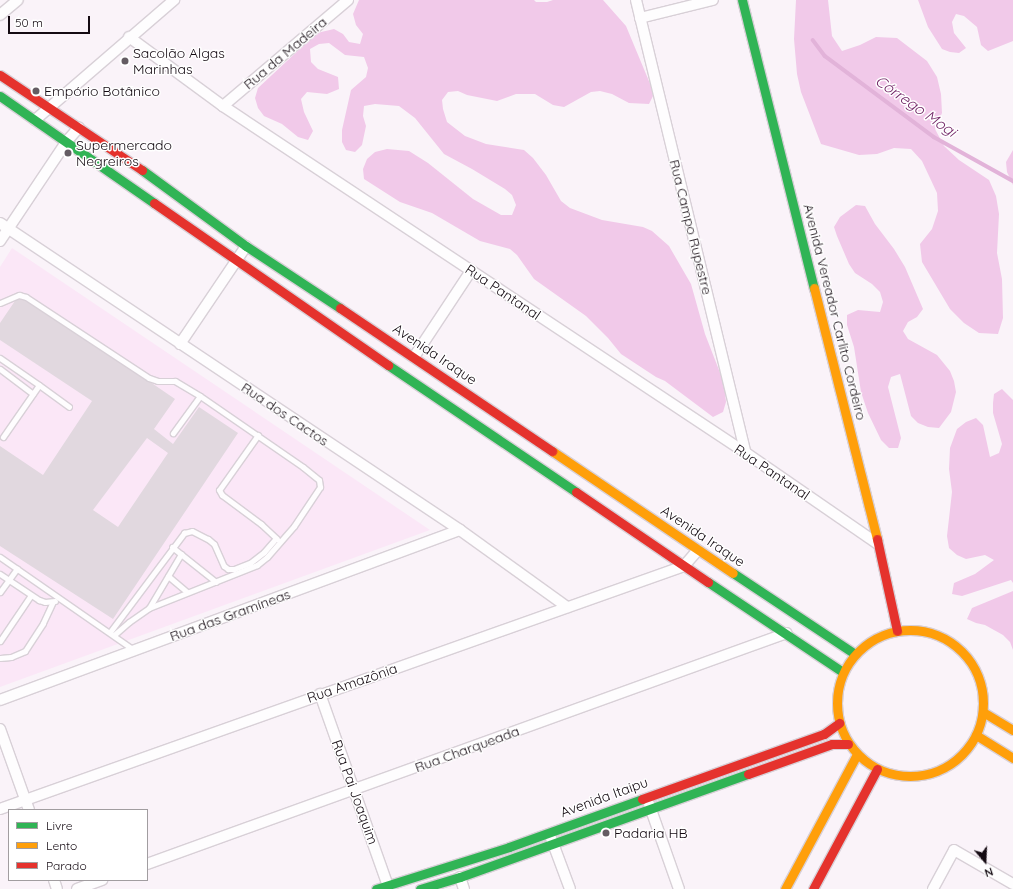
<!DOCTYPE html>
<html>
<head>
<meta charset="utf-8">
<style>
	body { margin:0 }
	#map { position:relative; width:1013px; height:889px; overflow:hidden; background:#faf3f9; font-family:Quicksand,sans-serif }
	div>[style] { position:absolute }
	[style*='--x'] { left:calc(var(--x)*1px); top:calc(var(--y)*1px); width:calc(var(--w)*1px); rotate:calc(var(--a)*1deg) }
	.built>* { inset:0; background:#fbe7f7 }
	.forest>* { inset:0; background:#f1c9e9 }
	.stream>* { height:3.5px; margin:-1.75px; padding:0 1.75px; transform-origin:1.75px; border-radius:1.75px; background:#e2b3d9 }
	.building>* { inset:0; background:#e1d8df }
	.roads { filter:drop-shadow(1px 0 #d8d0d7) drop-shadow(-1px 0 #d8d0d7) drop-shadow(0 1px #d8d0d7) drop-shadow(0 -1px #d8d0d7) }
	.lane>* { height:5px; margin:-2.5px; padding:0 2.5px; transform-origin:2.5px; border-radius:2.5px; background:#fefdfe }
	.street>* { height:10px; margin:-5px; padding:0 5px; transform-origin:5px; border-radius:5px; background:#fefdfe }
	.fast>* { height:9px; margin:-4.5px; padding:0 4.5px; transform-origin:4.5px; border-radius:4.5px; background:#30b455 }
	.slow>* { height:9px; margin:-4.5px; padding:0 4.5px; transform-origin:4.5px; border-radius:4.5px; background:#ff9f0a }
	.slow>.ring { margin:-4.5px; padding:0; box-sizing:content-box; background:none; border:9px solid #ff9f0a; border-radius:50% }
	.jam>* { height:9px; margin:-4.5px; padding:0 4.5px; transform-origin:4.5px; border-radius:4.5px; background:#e5322d }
	.dots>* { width:11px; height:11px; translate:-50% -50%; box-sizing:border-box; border:2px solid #fff; border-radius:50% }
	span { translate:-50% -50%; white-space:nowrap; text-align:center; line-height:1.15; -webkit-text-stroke:3px #fff; paint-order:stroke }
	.poi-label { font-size:14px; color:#140a12 }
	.left { translate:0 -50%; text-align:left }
	.street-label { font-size:14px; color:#140a12 }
	.water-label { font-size:15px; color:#732768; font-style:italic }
	.legend { position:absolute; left:8px; top:809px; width:140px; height:72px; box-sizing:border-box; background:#fff; border:1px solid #a19da0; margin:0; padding:5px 7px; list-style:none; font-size:12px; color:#140a12 }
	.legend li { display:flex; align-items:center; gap:8px; height:20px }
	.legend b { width:20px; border:1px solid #a19da0 }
	.north { position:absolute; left:965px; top:841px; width:40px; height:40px; -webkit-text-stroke:3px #fff; paint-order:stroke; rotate:161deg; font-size:11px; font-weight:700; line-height:16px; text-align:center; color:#140a12 }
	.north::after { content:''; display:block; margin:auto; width:14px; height:18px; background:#140a12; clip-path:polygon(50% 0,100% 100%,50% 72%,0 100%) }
	.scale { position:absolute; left:8px; top:16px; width:82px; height:18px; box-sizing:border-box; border:2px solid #140a12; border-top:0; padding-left:5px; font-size:12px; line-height:14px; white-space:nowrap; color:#140a12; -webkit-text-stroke:3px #fff; paint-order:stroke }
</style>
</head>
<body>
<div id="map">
	<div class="built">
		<div style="clip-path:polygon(12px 248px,430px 530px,0 687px,0 267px)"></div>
	</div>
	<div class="forest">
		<div style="clip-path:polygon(359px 0,534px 0,536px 2px,547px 2px,553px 0,603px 0,626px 26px,651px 86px,653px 96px,649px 104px,629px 103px,612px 94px,600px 91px,591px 92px,564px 107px,553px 105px,535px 94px,516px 94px,497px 101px,467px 95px,458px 91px,448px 92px,442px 100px,443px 109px,447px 122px,465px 136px,486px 144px,524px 150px,533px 158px,546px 175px,561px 201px,570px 208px,602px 220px,643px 227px,652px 231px,669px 246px,691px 284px,705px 334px,724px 383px,726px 402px,723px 412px,713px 417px,665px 381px,656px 377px,621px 354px,608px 338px,586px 316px,534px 279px,517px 255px,510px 249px,480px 241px,432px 213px,400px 202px,364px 179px,363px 169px,367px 159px,375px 152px,387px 149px,409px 151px,428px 163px,473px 199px,501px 215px,512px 215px,516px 205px,512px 195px,505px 189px,472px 169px,444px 154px,415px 118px,399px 106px,375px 104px,364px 106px,363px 116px,366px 126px,362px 145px,355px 152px,346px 150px,342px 142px,342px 130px,351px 90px,366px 77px,368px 68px,364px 57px,345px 55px,329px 43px,319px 44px,310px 49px,311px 62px,318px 69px,338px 77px,339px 89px,327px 94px,307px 92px,301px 99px,304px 112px,313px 131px,308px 140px,298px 137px,282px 124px,264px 116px,258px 108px,255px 98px,258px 88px,317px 33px,334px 29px,343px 34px,349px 42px,360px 44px,363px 34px,356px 25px,353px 14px)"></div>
		<div style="clip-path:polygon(796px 0,828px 0,832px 36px,842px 51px,860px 45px,876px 37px,897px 38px,927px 61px,937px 77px,941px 94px,942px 113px,935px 129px,944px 146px,959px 160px,989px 180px,996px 196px,999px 214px,997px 253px,1002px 279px,1003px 318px,998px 334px,979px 333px,964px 323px,950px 309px,922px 262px,920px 244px,932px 229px,938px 211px,937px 193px,922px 161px,911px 149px,894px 148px,877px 154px,859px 155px,821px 144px,801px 92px,797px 74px,794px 39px)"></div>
		<div style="clip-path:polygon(918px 0,1013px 0,1013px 41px,988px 51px,981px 45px,977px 27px,964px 16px,956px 14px,952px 22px,954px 33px,966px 48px,959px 53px,950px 52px,942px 49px,928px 27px)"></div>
		<div style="clip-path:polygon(1013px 150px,1013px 185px,1007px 172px,1006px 162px)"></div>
		<div style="clip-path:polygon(856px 205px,865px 206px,875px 224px,894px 249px,905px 267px,923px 309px,917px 317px,908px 322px,903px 331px,908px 339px,937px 355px,950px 371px,954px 381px,956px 392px,951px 412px,939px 428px,928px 427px,918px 423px,911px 416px,900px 374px,891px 377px,888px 387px,901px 438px,898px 448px,889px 448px,881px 440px,868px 413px,861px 392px,854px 347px,847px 325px,847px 315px,858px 310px,880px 312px,883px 302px,880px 292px,872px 284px,855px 273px,849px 264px,837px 236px,834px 227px,840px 217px)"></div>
		<div style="clip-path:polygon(1002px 389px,1013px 400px,1013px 583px,1011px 580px,962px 596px,952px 594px,954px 583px,975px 574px,994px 560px,985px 555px,966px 559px,957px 555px,949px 548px,947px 536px,952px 492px,949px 469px,950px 448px,957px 429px,966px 422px,976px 418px,983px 425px,990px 457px,999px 453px,1002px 444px,993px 413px,993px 403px,994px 394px)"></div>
		<div style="clip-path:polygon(1013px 591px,1013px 650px,1010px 642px,1003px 635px,985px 625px,976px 623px,967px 619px,972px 608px)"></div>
	</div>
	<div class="stream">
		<div style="--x:813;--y:40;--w:20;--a:53"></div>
		<div style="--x:825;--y:56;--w:136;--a:36.6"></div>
		<div style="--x:934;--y:137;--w:90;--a:29.1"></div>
	</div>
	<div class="building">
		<div style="clip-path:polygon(evenodd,19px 295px,26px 297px,175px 399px,154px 429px,173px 444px,199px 407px,238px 433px,113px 619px,0 546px,0 446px,43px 475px,92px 401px,0 340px,0 323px,19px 295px,147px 438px,168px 453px,118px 527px,93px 510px,147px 438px)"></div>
	</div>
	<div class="roads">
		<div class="lane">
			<div style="--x:0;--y:303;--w:21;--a:-23"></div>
			<div style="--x:19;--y:295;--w:7;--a:16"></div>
			<div style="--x:26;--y:297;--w:147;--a:33.4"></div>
			<div style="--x:149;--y:378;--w:9;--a:18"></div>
			<div style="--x:158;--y:381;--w:17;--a:0"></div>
			<div style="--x:175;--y:381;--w:29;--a:31"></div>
			<div style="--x:0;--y:358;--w:47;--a:34.7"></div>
			<div style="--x:0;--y:369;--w:41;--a:37.1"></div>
			<div style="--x:258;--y:435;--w:67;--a:125.3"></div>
			<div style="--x:219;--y:490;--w:6;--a:59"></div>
			<div style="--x:222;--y:495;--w:49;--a:36.6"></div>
			<div style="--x:261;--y:524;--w:22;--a:43"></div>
			<div style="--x:3;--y:437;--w:63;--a:-55.3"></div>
			<div style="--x:39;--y:385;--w:37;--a:36"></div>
			<div style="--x:172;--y:547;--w:56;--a:38.5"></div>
			<div style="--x:0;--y:557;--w:163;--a:34.8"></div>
			<div style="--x:0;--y:574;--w:47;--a:33.7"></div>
			<div style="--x:39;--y:600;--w:6;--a:18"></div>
			<div style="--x:45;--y:602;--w:10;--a:-6"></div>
			<div style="--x:168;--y:576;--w:25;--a:40"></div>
			<div style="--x:0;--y:592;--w:29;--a:-54"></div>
			<div style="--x:149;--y:608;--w:63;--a:-59.3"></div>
			<div style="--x:110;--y:632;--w:124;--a:-53.2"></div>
			<div style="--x:184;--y:533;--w:8;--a:-14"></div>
			<div style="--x:192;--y:531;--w:18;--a:27"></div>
			<div style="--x:208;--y:539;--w:8;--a:40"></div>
			<div style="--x:214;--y:544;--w:24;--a:66"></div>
			<div style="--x:224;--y:566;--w:5;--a:37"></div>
			<div style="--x:228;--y:569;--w:6;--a:0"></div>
			<div style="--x:234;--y:569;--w:17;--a:-21"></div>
			<div style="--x:250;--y:563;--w:18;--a:-38"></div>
			<div style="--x:264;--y:552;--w:18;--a:-49"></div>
			<div style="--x:114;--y:635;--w:20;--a:-41"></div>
			<div style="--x:129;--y:622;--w:24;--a:-35"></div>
			<div style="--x:149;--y:608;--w:116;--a:-21.7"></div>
			<div style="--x:257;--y:565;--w:13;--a:-39"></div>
			<div style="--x:267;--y:557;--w:41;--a:-48.9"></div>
			<div style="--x:294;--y:526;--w:47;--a:-56.3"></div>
			<div style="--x:320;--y:487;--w:7;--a:-98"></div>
			<div style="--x:319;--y:480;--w:21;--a:-141"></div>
			<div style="--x:303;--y:467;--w:125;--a:-145.4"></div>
			<div style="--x:200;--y:396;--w:46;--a:126.1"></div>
			<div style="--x:0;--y:641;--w:55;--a:-56"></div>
			<div style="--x:0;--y:658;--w:11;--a:-5"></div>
			<div style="--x:11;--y:657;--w:15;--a:-23"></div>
			<div style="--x:25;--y:651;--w:33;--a:-57"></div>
			<div style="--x:43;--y:623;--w:23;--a:-65"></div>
		</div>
		<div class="street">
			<div style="--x:636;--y:0;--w:466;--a:76.4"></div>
			<div style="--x:0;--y:15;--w:23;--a:-40"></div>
			<div style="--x:640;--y:18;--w:75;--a:-13.9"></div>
			<div style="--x:129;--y:37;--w:117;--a:36.3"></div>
			<div style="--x:223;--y:106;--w:628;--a:33.56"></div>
			<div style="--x:746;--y:453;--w:160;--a:34.6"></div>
			<div style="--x:223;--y:106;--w:164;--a:-40.3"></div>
			<div style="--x:35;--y:120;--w:184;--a:-40.8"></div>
			<div style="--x:0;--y:223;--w:553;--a:33.72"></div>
			<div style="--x:460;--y:530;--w:132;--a:35.7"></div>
			<div style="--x:0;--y:241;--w:120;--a:-56.2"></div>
			<div style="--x:67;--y:141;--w:18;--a:-49"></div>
			<div style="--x:180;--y:344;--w:118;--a:-56"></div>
			<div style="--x:414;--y:357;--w:103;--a:-56.5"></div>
			<div style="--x:320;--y:694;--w:207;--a:70.5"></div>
			<div style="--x:0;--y:700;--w:490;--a:-20.3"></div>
			<div style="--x:0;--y:729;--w:86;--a:70.3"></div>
			<div style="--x:649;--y:804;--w:90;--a:70.6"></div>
			<div style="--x:0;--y:809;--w:726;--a:-19.56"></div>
			<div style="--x:684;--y:566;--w:21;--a:-49"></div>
			<div style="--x:551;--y:838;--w:54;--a:69.6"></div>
			<div style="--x:147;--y:864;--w:680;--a:-19.85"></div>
			<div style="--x:460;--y:877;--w:13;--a:72"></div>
			<div style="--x:54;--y:880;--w:9;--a:72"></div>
			<div style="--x:77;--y:889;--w:27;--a:-20"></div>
			<div style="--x:933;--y:889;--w:44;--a:-61.7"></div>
			<div style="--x:954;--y:850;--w:68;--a:30"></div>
		</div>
		<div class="fast">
			<div style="--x:742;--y:0;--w:297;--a:76"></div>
			<div style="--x:0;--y:96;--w:188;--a:34.8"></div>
			<div style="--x:142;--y:170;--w:129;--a:36.2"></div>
			<div style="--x:246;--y:246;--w:113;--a:33.4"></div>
			<div style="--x:388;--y:365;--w:227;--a:34"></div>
			<div style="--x:733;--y:573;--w:146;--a:33.6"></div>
			<div style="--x:708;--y:582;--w:162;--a:33.7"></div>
			<div style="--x:376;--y:889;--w:139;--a:-17.5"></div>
			<div style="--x:509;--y:847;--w:141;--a:-19.8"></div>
			<div style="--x:420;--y:889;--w:42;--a:-16.7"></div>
			<div style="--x:460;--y:877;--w:306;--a:-19.7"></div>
		</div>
		<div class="slow">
			<div style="--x:814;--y:288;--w:259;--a:75.9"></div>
			<div style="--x:552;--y:451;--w:218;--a:34"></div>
			<div class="ring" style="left:837px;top:630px;width:137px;height:137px"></div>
			<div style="--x:983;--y:712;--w:35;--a:31"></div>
			<div style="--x:976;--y:735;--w:44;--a:31.9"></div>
			<div style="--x:785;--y:889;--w:153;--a:-61.9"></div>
		</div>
		<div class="jam">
			<div style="--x:0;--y:75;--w:171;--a:33.8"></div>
			<div style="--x:154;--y:203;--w:285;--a:34.7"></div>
			<div style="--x:340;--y:308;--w:256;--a:34"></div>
			<div style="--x:576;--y:492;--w:160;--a:34.3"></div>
			<div style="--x:877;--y:539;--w:94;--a:77.7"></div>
			<div style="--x:748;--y:774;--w:89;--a:-19.7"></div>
			<div style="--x:832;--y:744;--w:16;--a:0"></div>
			<div style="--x:642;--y:799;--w:193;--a:-19.7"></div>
			<div style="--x:824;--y:734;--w:19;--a:-36"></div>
			<div style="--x:813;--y:889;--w:136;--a:-61.9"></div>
		</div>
	</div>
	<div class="dots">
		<div style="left:125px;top:61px;background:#645c63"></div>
		<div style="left:36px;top:91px;background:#645c63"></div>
		<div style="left:68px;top:153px;background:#645c63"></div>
		<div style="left:606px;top:833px;background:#645c63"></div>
	</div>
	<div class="poi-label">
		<span class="left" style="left:133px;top:61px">Sacolão Algas<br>Marinhas</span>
		<span class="left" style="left:44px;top:91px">Empório Botânico</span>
		<span class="left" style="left:76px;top:153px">Supermercado<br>Negreiros</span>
		<span class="left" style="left:614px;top:833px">Padaria HB</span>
	</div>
	<div class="street-label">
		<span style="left:285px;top:53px;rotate:-40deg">Rua da Madeira</span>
		<span style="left:691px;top:227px;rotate:76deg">Rua Campo Rupestre</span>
		<span style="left:503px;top:292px;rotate:34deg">Rua Pantanal</span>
		<span style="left:835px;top:312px;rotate:76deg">Avenida Vereador Carlito Cordeiro</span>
		<span style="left:435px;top:354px;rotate:34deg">Avenida Iraque</span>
		<span style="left:285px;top:414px;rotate:34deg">Rua dos Cactos</span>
		<span style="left:772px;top:472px;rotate:34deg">Rua Pantanal</span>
		<span style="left:703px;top:536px;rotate:34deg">Avenida Iraque</span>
		<span style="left:230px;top:615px;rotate:-20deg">Rua das Gramíneas</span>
		<span style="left:352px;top:683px;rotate:-19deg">Rua Amazônia</span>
		<span style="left:467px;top:749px;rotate:-20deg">Rua Charqueada</span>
		<span style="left:355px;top:792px;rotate:70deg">Rua Pai Joaquim</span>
		<span style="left:604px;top:797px;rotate:-20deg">Avenida Itaipu</span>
	</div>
	<div class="water-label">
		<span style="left:916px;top:106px;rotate:35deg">Córrego Mogi</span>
	</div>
	<ul class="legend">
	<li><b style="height:5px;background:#30b455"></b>Livre</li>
	<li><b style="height:5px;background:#ff9f0a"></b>Lento</li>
	<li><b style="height:5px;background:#e5322d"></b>Parado</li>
	</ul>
	<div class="north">N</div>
	<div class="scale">50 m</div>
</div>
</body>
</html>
